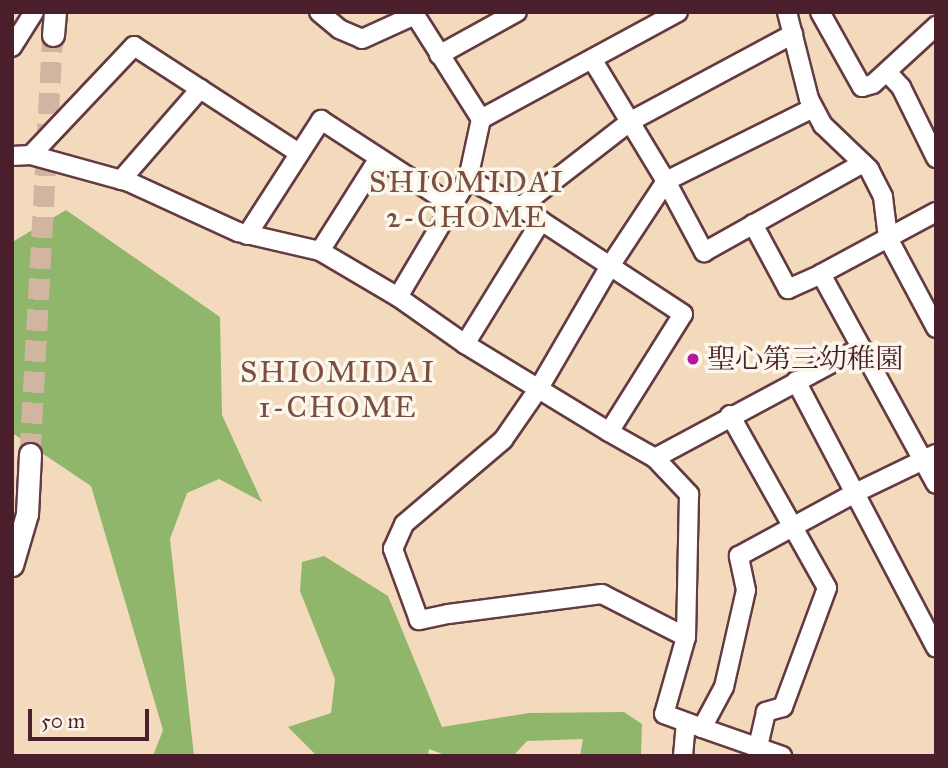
<!DOCTYPE html>
<html>
<head>
<meta charset="utf-8">
<style>
	body { margin:0 }
	#map { position:relative; width:948px; height:768px; overflow:hidden; background:#f4dabd; font-family:"IM FELL Great Primer","Noto Serif JP",serif }
	div>[style] { position:absolute }
	[style*='--x'] { left:calc(var(--x)*1px); top:calc(var(--y)*1px); width:calc(var(--w)*1px); rotate:calc(var(--a)*1deg) }
	.forest>* { inset:0; background:#90b66c }
	.tertiary-tunnel>* { height:21px; margin-top:-10.5px; transform-origin:0; background:repeating-linear-gradient(90deg,#d2b5a0 0 21px,transparent 0 31px) }
	.roads { filter:drop-shadow(2px 0 #643b41) drop-shadow(-2px 0 #643b41) drop-shadow(0 2px #643b41) drop-shadow(0 -2px #643b41) }
	.minor>* { height:18px; margin:-9px; padding:0 9px; transform-origin:9px; border-radius:9px; background:#fff }
	.tertiary>* { height:21px; margin:-10.5px; padding:0 10.5px; transform-origin:10.5px; border-radius:10.5px; background:#fff }
	.dots>* { width:19px; height:19px; translate:-50% -50%; box-sizing:border-box; border:4px solid #fbf7ec; border-radius:50% }
	span { translate:-50% -50%; white-space:nowrap; text-align:center; line-height:1.15; -webkit-text-stroke:7px #fbf7ec; paint-order:stroke }
	.poi-label { font-size:28px; color:#4a1f2b }
	.left { translate:0 -50%; text-align:left }
	.neighbourhood-label { font-size:30px; color:#7c4e41; letter-spacing:2px }
	.frame { position:absolute; inset:0; border:14px solid #4a1f2b; pointer-events:none }
	.scale { position:absolute; left:28px; top:709px; width:121px; height:32px; box-sizing:border-box; border:4px solid #4a1f2b; border-top:0; padding-left:9px; font-size:21px; line-height:24px; white-space:nowrap; color:#4a1f2b; -webkit-text-stroke:5px #fbf7ec; paint-order:stroke }
</style>
</head>
<body>
<div id="map">
	<div class="forest">
		<div style="clip-path:polygon(66px 210px,220px 317px,222px 415px,262px 502px,219px 479px,187px 493px,170px 539px,194px 756px,153px 756px,163px 730px,91px 486px,12px 433px,14px 241px)"></div>
		<div style="clip-path:polygon(324px 556px,388px 596px,442px 727px,529px 713px,624px 712px,642px 724px,641px 756px,580px 756px,583px 739px,527px 741px,513px 756px,448px 756px,429px 749px,428px 756px,317px 756px,288px 727px,331px 713px,335px 679px,300px 591px,302px 562px)"></div>
	</div>
	<div class="tertiary-tunnel">
		<div style="--x:30;--y:454;--w:420;--a:-86.9"></div>
	</div>
	<div class="roads">
		<div class="minor">
			<div style="--x:319;--y:12;--w:26;--a:40"></div>
			<div style="--x:339;--y:29;--w:25;--a:23"></div>
			<div style="--x:362;--y:39;--w:58;--a:-24.4"></div>
			<div style="--x:415;--y:15;--w:123;--a:57.6"></div>
			<div style="--x:481;--y:119;--w:224;--a:-28.5"></div>
			<div style="--x:787;--y:12;--w:90;--a:75.8"></div>
			<div style="--x:809;--y:99;--w:30;--a:62"></div>
			<div style="--x:823;--y:125;--w:64;--a:43.7"></div>
			<div style="--x:869;--y:169;--w:31;--a:63"></div>
			<div style="--x:883;--y:197;--w:41;--a:83"></div>
			<div style="--x:888;--y:238;--w:102;--a:61.9"></div>
			<div style="--x:820;--y:12;--w:86;--a:60.8"></div>
			<div style="--x:862;--y:87;--w:11;--a:-15"></div>
			<div style="--x:873;--y:84;--w:86;--a:-42.6"></div>
			<div style="--x:12;--y:47;--w:41;--a:-57.8"></div>
			<div style="--x:439;--y:55;--w:89;--a:-28.9"></div>
			<div style="--x:592;--y:59;--w:143;--a:58.8"></div>
			<div style="--x:666;--y:181;--w:164;--a:-26.4"></div>
			<div style="--x:887;--y:72;--w:21;--a:47"></div>
			<div style="--x:901;--y:87;--w:79;--a:63.8"></div>
			<div style="--x:481;--y:119;--w:61;--a:102.2"></div>
			<div style="--x:468;--y:179;--w:137;--a:120.7"></div>
			<div style="--x:398;--y:297;--w:82;--a:35"></div>
			<div style="--x:465;--y:344;--w:169;--a:31.4"></div>
			<div style="--x:609;--y:432;--w:139;--a:-57.9"></div>
			<div style="--x:683;--y:314;--w:195;--a:-146.7"></div>
			<div style="--x:520;--y:207;--w:140;--a:-37.8"></div>
			<div style="--x:631;--y:121;--w:184;--a:-28.2"></div>
			<div style="--x:31;--y:155;--w:150;--a:-46.6"></div>
			<div style="--x:134;--y:46;--w:197;--a:33"></div>
			<div style="--x:12;--y:156;--w:19;--a:-3"></div>
			<div style="--x:31;--y:155;--w:102;--a:15.4"></div>
			<div style="--x:129;--y:182;--w:120;--a:24.6"></div>
			<div style="--x:238;--y:232;--w:84;--a:13"></div>
			<div style="--x:320;--y:251;--w:91;--a:30.5"></div>
			<div style="--x:468;--y:179;--w:59;--a:28.3"></div>
			<div style="--x:121;--y:180;--w:121;--a:-49"></div>
			<div style="--x:936;--y:212;--w:131;--a:151.7"></div>
			<div style="--x:821;--y:274;--w:239;--a:61.3"></div>
			<div style="--x:753;--y:224;--w:74;--a:61.7"></div>
			<div style="--x:788;--y:289;--w:36;--a:-24"></div>
			<div style="--x:247;--y:235;--w:137;--a:-57.2"></div>
			<div style="--x:321;--y:120;--w:156;--a:33"></div>
			<div style="--x:320;--y:251;--w:110;--a:-57.6"></div>
			<div style="--x:465;--y:344;--w:145;--a:-58.3"></div>
			<div style="--x:796;--y:381;--w:301;--a:62.3"></div>
			<div style="--x:730;--y:415;--w:198;--a:60.7"></div>
			<div style="--x:827;--y:588;--w:127;--a:110.3"></div>
			<div style="--x:783;--y:707;--w:18;--a:164"></div>
			<div style="--x:766;--y:712;--w:39;--a:103"></div>
			<div style="--x:609;--y:432;--w:53;--a:29.5"></div>
			<div style="--x:655;--y:458;--w:50;--a:46.6"></div>
			<div style="--x:689;--y:494;--w:143;--a:91.2"></div>
			<div style="--x:686;--y:637;--w:80;--a:105.9"></div>
			<div style="--x:664;--y:714;--w:40;--a:20.2"></div>
			<div style="--x:702;--y:728;--w:47;--a:-61.8"></div>
			<div style="--x:724;--y:687;--w:99;--a:-77.2"></div>
			<div style="--x:746;--y:590;--w:35;--a:-102"></div>
			<div style="--x:739;--y:556;--w:132;--a:-28.5"></div>
			<div style="--x:855;--y:493;--w:90;--a:-25.7"></div>
			<div style="--x:655;--y:458;--w:233;--a:-28.2"></div>
			<div style="--x:686;--y:637;--w:94;--a:-152.9"></div>
			<div style="--x:602;--y:594;--w:155;--a:172.6"></div>
			<div style="--x:448;--y:614;--w:30;--a:168"></div>
			<div style="--x:419;--y:620;--w:76;--a:-110.1"></div>
			<div style="--x:393;--y:549;--w:27;--a:-66"></div>
			<div style="--x:404;--y:524;--w:130;--a:-40.3"></div>
			<div style="--x:503;--y:440;--w:63;--a:-55.3"></div>
			<div style="--x:539;--y:388;--w:141;--a:-59.8"></div>
			<div style="--x:610;--y:266;--w:102;--a:-56.6"></div>
			<div style="--x:666;--y:181;--w:81;--a:61.8"></div>
			<div style="--x:704;--y:252;--w:182;--a:-29.2"></div>
			<div style="--x:702;--y:728;--w:85;--a:19.3"></div>
			<div style="--x:683;--y:756;--w:33;--a:-85"></div>
		</div>
		<div class="tertiary">
			<div style="--x:53;--y:35;--w:23;--a:-85"></div>
			<div style="--x:12;--y:565;--w:53;--a:-73.6"></div>
			<div style="--x:27;--y:514;--w:60;--a:-87.1"></div>
		</div>
	</div>
	<div class="dots">
		<div style="left:693px;top:359px;background:#b5179e"></div>
	</div>
	<div class="poi-label">
		<span class="left" style="left:707px;top:359px">聖心第三幼稚園</span>
	</div>
	<div class="neighbourhood-label">
		<span style="left:467px;top:199px">SHIOMIDAI<br>2-CHOME</span>
		<span style="left:338px;top:389px">SHIOMIDAI<br>1-CHOME</span>
	</div>
	<div class="frame"></div>
	<div class="scale">50 m</div>
</div>
</body>
</html>
